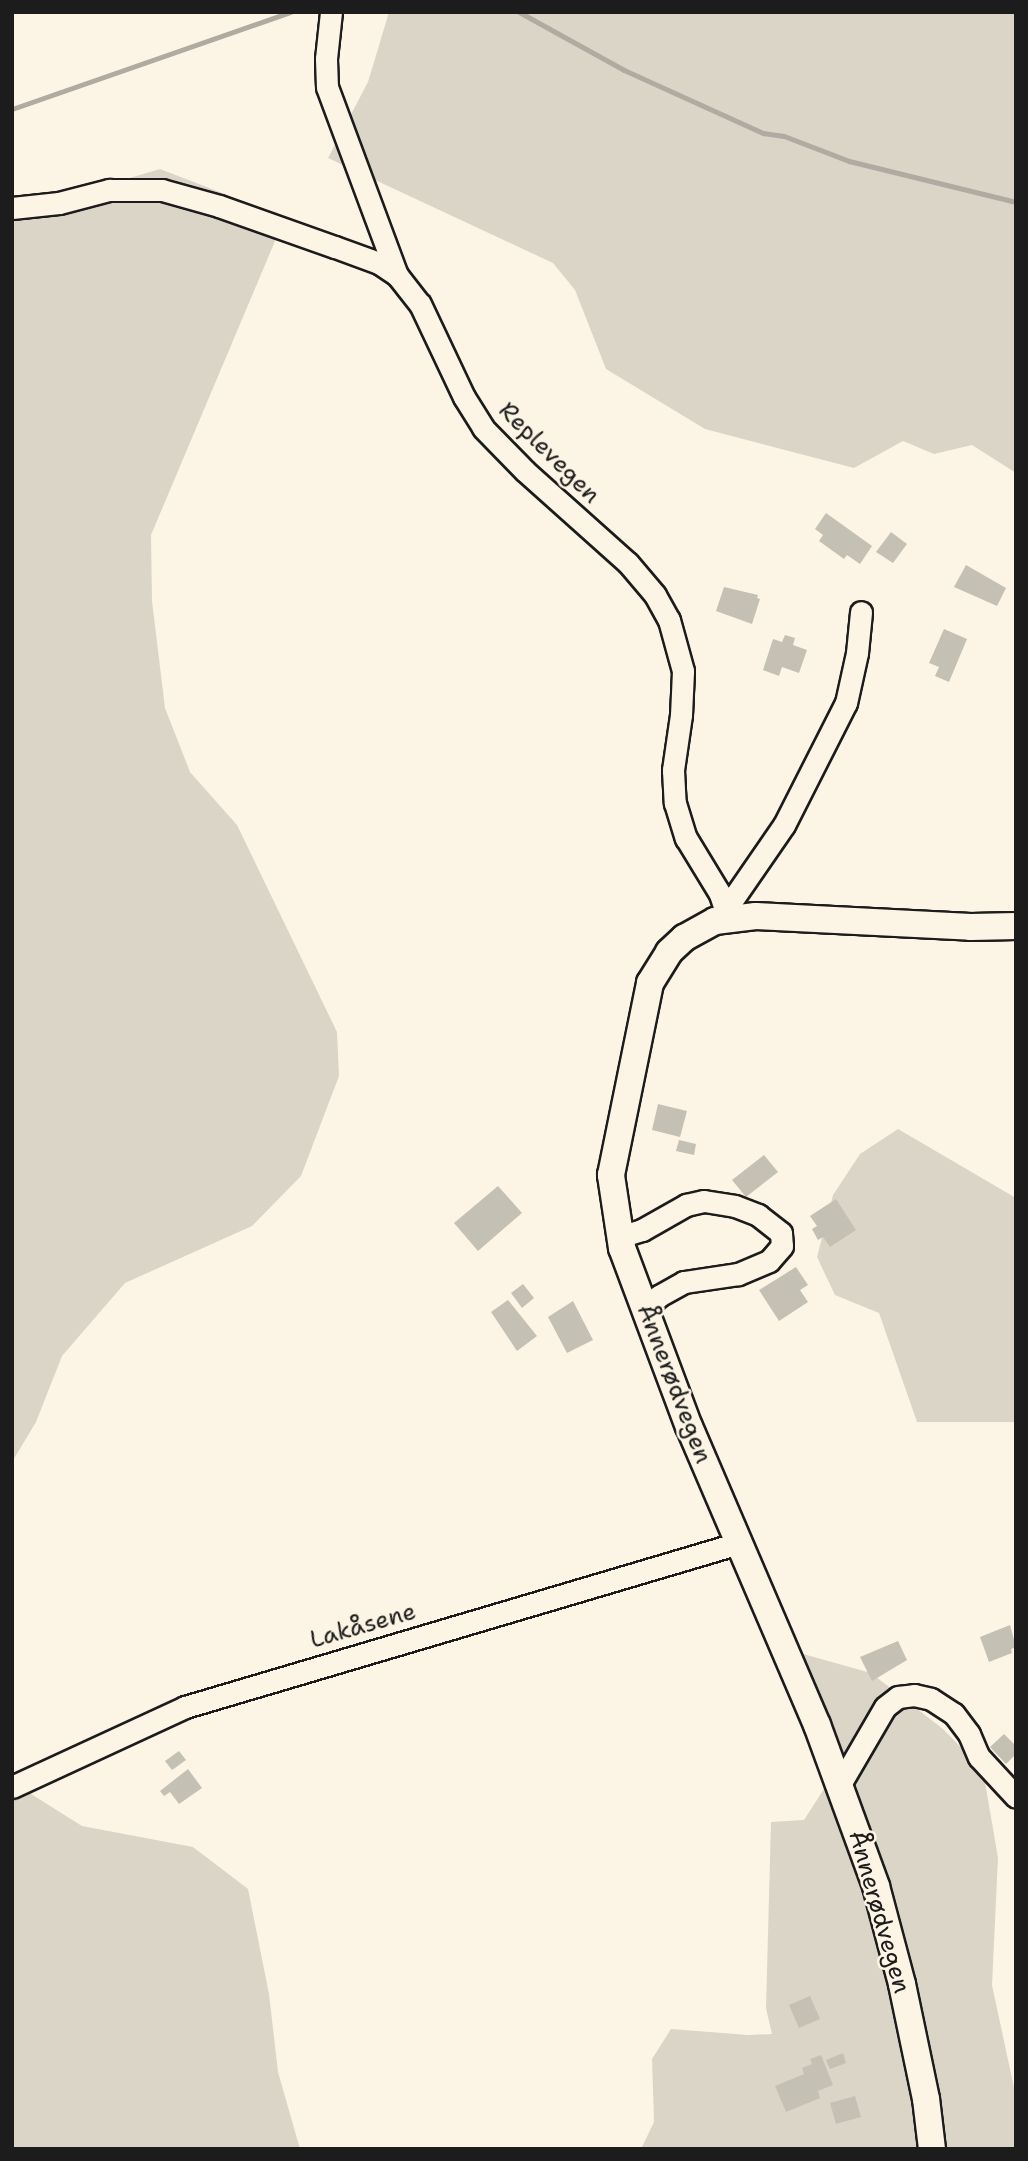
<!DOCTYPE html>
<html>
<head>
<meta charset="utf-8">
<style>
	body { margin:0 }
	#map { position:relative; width:1028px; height:2161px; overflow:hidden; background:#fcf5e5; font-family:"Shantell Sans",sans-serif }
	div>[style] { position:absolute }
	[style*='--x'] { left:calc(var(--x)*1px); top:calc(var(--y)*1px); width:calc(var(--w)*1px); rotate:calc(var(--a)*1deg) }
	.green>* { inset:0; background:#dbd5c8 }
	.stream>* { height:5px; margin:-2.5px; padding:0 2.5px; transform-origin:2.5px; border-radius:2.5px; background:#b0aba1 }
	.building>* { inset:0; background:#c4c0b3 }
	.roads { filter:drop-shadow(2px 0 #1c1c1c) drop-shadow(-2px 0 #1c1c1c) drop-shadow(0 2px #1c1c1c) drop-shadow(0 -2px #1c1c1c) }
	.minor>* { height:21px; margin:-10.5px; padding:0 10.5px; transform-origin:10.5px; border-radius:10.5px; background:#fcf5e5 }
	.major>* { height:26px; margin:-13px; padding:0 13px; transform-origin:13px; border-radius:13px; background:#fcf5e5 }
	span { translate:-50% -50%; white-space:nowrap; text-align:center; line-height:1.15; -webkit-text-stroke:5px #fcf5e5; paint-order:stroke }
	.street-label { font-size:24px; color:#1c1c1c }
	.frame { position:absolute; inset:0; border:14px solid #1c1c1c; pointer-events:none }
</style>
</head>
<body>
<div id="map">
	<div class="green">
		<div style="clip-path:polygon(389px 12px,1016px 12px,1016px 473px,972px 445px,934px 454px,903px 441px,854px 468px,705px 429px,606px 369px,575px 290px,553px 263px,328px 158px,368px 82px)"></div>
		<div style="clip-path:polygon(160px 169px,264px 209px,278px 234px,151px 535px,152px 601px,165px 708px,190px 772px,237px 825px,337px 1032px,339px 1076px,301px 1176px,252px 1226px,125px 1283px,62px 1356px,36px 1422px,12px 1462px,12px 199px,55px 200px)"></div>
		<div style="clip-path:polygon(898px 1129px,1016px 1198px,1016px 1422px,917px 1422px,879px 1313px,835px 1295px,817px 1257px,833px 1195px,860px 1154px)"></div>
		<div style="clip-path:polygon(789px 1650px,871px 1673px,943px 1729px,983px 1770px,998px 1858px,992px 1985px,1016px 2097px,1016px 2149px,641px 2149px,654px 2122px,652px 2059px,671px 2029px,748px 2035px,772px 2034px,766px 2008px,771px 1822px,804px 1820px,831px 1778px)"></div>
		<div style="clip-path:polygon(12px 1782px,82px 1826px,193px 1847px,248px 1889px,269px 1994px,278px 2072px,300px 2149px,12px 2149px)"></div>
	</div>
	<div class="stream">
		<div style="--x:519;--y:12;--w:120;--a:28.9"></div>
		<div style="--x:624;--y:70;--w:153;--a:24.4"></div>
		<div style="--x:763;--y:133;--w:21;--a:8"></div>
		<div style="--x:784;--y:136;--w:70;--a:21"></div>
		<div style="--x:849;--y:161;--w:172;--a:13.8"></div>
		<div style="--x:12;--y:109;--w:295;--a:-19.2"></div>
	</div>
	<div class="building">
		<div style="clip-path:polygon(826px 513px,872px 546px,860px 564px,847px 555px,844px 559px,819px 541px,823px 535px,815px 529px)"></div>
		<div style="clip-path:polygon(891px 532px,907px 544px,893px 563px,876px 552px)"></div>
		<div style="clip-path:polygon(966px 565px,1006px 588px,997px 606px,954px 587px)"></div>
		<div style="clip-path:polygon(724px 587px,758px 595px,757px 598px,760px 599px,752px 624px,716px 611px)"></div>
		<div style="clip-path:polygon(944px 629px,967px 639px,949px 682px,935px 676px,939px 667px,929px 663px)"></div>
		<div style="clip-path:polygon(785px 635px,795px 638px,793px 645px,807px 650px,799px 673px,782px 667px,779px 676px,763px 670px,773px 639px,782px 642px)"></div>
		<div style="clip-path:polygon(658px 1104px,687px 1111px,680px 1137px,652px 1130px)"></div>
		<div style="clip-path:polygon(679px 1140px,696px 1144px,694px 1155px,676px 1151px)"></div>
		<div style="clip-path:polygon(764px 1155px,778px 1172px,746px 1197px,732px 1180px)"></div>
		<div style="clip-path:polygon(498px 1186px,522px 1213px,478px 1251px,454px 1223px)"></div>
		<div style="clip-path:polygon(836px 1199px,856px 1230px,830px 1247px,823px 1237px,818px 1240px,812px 1229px,817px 1226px,810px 1216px)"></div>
		<div style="clip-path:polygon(796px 1267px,808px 1285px,800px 1290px,808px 1302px,779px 1321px,759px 1290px)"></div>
		<div style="clip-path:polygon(523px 1284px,534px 1298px,522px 1308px,511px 1293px)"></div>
		<div style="clip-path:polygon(508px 1300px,537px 1336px,517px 1351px,491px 1312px)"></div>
		<div style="clip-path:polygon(573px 1301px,593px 1340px,567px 1353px,548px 1317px)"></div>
		<div style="clip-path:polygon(1010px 1625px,1016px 1647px,1011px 1649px,1012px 1653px,989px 1662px,980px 1637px)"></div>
		<div style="clip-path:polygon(898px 1641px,907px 1660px,872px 1681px,860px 1657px)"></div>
		<div style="clip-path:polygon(1004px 1734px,1016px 1746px,1016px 1754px,1006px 1764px,990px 1747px)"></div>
		<div style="clip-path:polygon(179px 1751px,186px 1760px,172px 1770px,165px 1761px)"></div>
		<div style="clip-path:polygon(188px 1769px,202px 1788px,179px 1804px,170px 1792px,164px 1796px,160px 1791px)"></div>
		<div style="clip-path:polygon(810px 1996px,820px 2019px,799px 2028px,789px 2005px)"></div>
		<div style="clip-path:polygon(843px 2053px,846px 2063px,830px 2069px,826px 2060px)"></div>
		<div style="clip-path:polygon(821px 2055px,833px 2085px,818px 2091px,820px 2098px,786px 2112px,775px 2086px,804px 2074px,802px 2068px,812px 2064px,810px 2059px)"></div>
		<div style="clip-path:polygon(855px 2096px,861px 2117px,836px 2124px,830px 2103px)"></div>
	</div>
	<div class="roads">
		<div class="minor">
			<div style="--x:331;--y:12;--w:47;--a:96.1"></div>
			<div style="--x:326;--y:59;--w:28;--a:88"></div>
			<div style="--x:327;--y:87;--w:201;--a:69.6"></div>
			<div style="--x:12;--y:208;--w:47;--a:-6.1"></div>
			<div style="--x:59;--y:203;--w:52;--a:-14.6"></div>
			<div style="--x:109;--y:190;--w:53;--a:0"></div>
			<div style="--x:162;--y:190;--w:59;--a:15.7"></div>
			<div style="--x:219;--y:206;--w:123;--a:19.5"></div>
			<div style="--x:335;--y:247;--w:47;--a:20"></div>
			<div style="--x:379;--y:263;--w:22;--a:34"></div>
			<div style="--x:397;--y:275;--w:37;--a:52"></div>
			<div style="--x:420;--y:304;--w:103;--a:64.7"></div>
			<div style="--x:464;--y:397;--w:36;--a:58"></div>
			<div style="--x:483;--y:428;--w:60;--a:45.7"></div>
			<div style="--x:525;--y:471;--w:138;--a:41.8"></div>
			<div style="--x:628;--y:563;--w:42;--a:49.8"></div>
			<div style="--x:655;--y:595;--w:29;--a:61"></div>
			<div style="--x:669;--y:620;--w:53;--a:74.6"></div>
			<div style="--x:683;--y:671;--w:44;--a:92.6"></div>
			<div style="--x:681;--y:715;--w:56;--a:98.3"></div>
			<div style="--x:673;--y:770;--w:33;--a:87"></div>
			<div style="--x:675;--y:803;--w:37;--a:73"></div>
			<div style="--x:686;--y:838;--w:66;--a:58.7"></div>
			<div style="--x:720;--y:894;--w:25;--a:72"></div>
			<div style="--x:726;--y:909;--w:102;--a:-55.4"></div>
			<div style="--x:784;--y:825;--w:137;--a:-63.1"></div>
			<div style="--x:846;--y:703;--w:51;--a:-77.6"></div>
			<div style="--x:857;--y:653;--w:41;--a:-84.4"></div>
			<div style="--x:619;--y:1237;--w:24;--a:-17"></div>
			<div style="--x:642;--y:1230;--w:51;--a:-29.6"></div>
			<div style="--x:686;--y:1205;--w:18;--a:-13"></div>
			<div style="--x:704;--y:1201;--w:31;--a:9"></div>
			<div style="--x:735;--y:1206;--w:25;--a:21"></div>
			<div style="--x:758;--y:1215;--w:29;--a:38"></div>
			<div style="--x:781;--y:1233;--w:13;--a:86"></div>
			<div style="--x:782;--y:1246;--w:20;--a:131"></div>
			<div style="--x:769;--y:1261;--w:34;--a:157"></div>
			<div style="--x:738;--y:1274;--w:55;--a:171.6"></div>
			<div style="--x:684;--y:1282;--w:29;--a:151"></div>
			<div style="--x:659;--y:1296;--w:19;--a:137"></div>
			<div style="--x:839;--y:1786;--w:91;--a:-59.8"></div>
			<div style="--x:885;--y:1707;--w:16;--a:-38"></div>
			<div style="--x:898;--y:1697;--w:16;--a:-7"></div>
			<div style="--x:914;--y:1695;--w:17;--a:13"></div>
			<div style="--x:931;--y:1699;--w:27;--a:33"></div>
			<div style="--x:954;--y:1714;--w:25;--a:53"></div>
			<div style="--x:969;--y:1734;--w:25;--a:67"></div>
			<div style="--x:979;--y:1757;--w:54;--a:47.2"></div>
			<div style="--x:12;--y:1787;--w:191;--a:-24.8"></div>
			<div style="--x:185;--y:1707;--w:578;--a:-16.49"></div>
		</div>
		<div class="major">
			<div style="--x:932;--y:2149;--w:50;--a:-96.8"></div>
			<div style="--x:926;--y:2099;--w:117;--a:-101.8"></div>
			<div style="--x:902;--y:1984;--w:101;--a:-104.9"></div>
			<div style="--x:876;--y:1886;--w:171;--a:-110.1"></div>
			<div style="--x:817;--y:1725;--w:324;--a:-113.2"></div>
			<div style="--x:689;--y:1427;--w:191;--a:-110.5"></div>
			<div style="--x:622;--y:1248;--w:74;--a:-98.6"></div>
			<div style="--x:611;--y:1175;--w:196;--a:-78.5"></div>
			<div style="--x:650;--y:983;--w:36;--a:-58"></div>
			<div style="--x:669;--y:952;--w:21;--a:-43"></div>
			<div style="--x:684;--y:938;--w:35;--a:-29"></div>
			<div style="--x:715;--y:921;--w:41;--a:-7"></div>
			<div style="--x:756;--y:916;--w:215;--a:2.9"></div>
			<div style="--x:971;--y:927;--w:45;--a:-1.3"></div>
		</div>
	</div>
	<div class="street-label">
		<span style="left:549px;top:453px;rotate:45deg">Replevegen</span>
		<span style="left:674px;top:1384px;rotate:69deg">Ånnerødvegen</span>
		<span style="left:363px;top:1626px;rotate:-16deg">Lakåsene</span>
		<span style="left:879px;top:1912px;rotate:74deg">Ånnerødvegen</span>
	</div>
	<div class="frame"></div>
</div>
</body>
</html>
